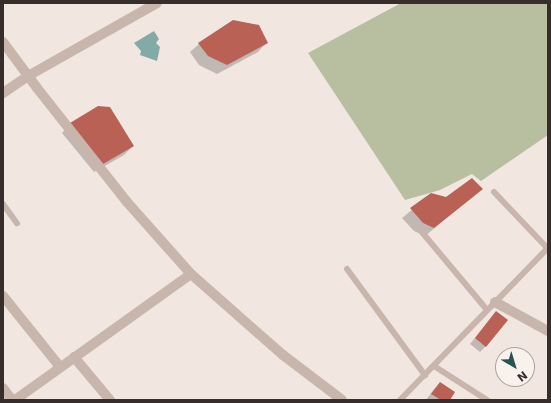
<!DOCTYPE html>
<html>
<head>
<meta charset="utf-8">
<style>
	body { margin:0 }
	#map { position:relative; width:551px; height:403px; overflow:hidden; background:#f1e7e0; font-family:"DejaVu Sans",sans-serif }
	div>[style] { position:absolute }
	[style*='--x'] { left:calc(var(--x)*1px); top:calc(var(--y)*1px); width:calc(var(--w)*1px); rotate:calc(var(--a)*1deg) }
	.green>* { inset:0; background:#b8bfa1 }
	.water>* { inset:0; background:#82aba8 }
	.shadow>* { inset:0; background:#0003 }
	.building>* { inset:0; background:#ba6155 }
	.service>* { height:6px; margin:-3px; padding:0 3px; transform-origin:3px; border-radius:3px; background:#c8b6ad }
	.minor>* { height:10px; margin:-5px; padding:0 5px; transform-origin:5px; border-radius:5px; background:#c8b6ad }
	span { translate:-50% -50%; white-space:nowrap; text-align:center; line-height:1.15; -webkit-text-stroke:3px #f9f1ec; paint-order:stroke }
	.frame { position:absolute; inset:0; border:4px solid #372d2b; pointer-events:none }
	.north { position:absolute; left:495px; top:347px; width:40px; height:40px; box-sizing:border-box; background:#f9f1ec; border:1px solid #aba39f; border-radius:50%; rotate:142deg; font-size:11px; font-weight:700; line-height:16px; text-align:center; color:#372d2b }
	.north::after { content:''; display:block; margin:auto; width:14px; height:18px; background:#245552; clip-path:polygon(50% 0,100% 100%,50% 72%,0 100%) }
</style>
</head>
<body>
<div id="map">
	<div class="green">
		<div style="clip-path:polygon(401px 3px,548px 3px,548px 135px,481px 181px,472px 174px,440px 190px,405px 200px,308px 53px)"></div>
	</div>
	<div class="water">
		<div style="clip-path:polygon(154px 31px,159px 39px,156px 43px,160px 47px,157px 61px,140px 55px,141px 51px,134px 43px)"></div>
	</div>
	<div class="shadow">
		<div style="clip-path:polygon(266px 43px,258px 52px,217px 74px,199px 65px,190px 52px,199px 44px)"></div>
		<div style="clip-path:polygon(70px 124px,133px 146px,124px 155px,94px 172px,62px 133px)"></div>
		<div style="clip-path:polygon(482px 189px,425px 236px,414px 231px,402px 218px,431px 194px,447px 198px)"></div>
		<div style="clip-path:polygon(496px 312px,486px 346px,480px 352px,470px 344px)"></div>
		<div style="clip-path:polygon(440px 383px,449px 400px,426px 400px,434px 389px)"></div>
	</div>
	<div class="building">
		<div style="clip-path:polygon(233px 20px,259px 25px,268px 43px,227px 65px,208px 56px,198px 43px)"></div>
		<div style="clip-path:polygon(98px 106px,110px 107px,134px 146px,103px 164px,70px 123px)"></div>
		<div style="clip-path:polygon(472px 178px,483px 189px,434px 228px,423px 223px,410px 208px,431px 193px,446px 197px)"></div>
		<div style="clip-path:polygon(496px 311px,508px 320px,486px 347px,475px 338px)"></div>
		<div style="clip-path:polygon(440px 382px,455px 392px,450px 400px,441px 400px,431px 394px)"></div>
	</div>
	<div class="service">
		<div style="--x:494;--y:192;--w:79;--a:46.5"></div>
		<div style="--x:3;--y:204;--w:24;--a:54"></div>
		<div style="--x:421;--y:231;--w:103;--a:50.1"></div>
		<div style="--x:347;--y:269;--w:132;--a:53.7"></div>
		<div style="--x:434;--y:366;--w:63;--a:32.7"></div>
		<div style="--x:400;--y:400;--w:212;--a:-45.8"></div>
	</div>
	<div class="minor">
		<div style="--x:3;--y:42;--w:57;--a:53.5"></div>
		<div style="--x:37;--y:88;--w:145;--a:51.7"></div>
		<div style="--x:127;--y:202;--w:96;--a:48.4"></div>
		<div style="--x:191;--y:274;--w:123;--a:41.4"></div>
		<div style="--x:283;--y:355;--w:74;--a:37.3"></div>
		<div style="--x:3;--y:93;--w:30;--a:-34"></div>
		<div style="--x:28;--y:76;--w:148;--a:-29.5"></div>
		<div style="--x:3;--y:296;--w:91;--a:51.2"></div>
		<div style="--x:495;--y:302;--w:60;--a:28.7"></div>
		<div style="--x:74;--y:357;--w:56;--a:50.1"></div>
		<div style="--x:3;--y:388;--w:15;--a:53"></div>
		<div style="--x:15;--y:400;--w:216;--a:-35.6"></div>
	</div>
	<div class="frame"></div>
	<div class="north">N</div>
</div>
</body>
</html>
